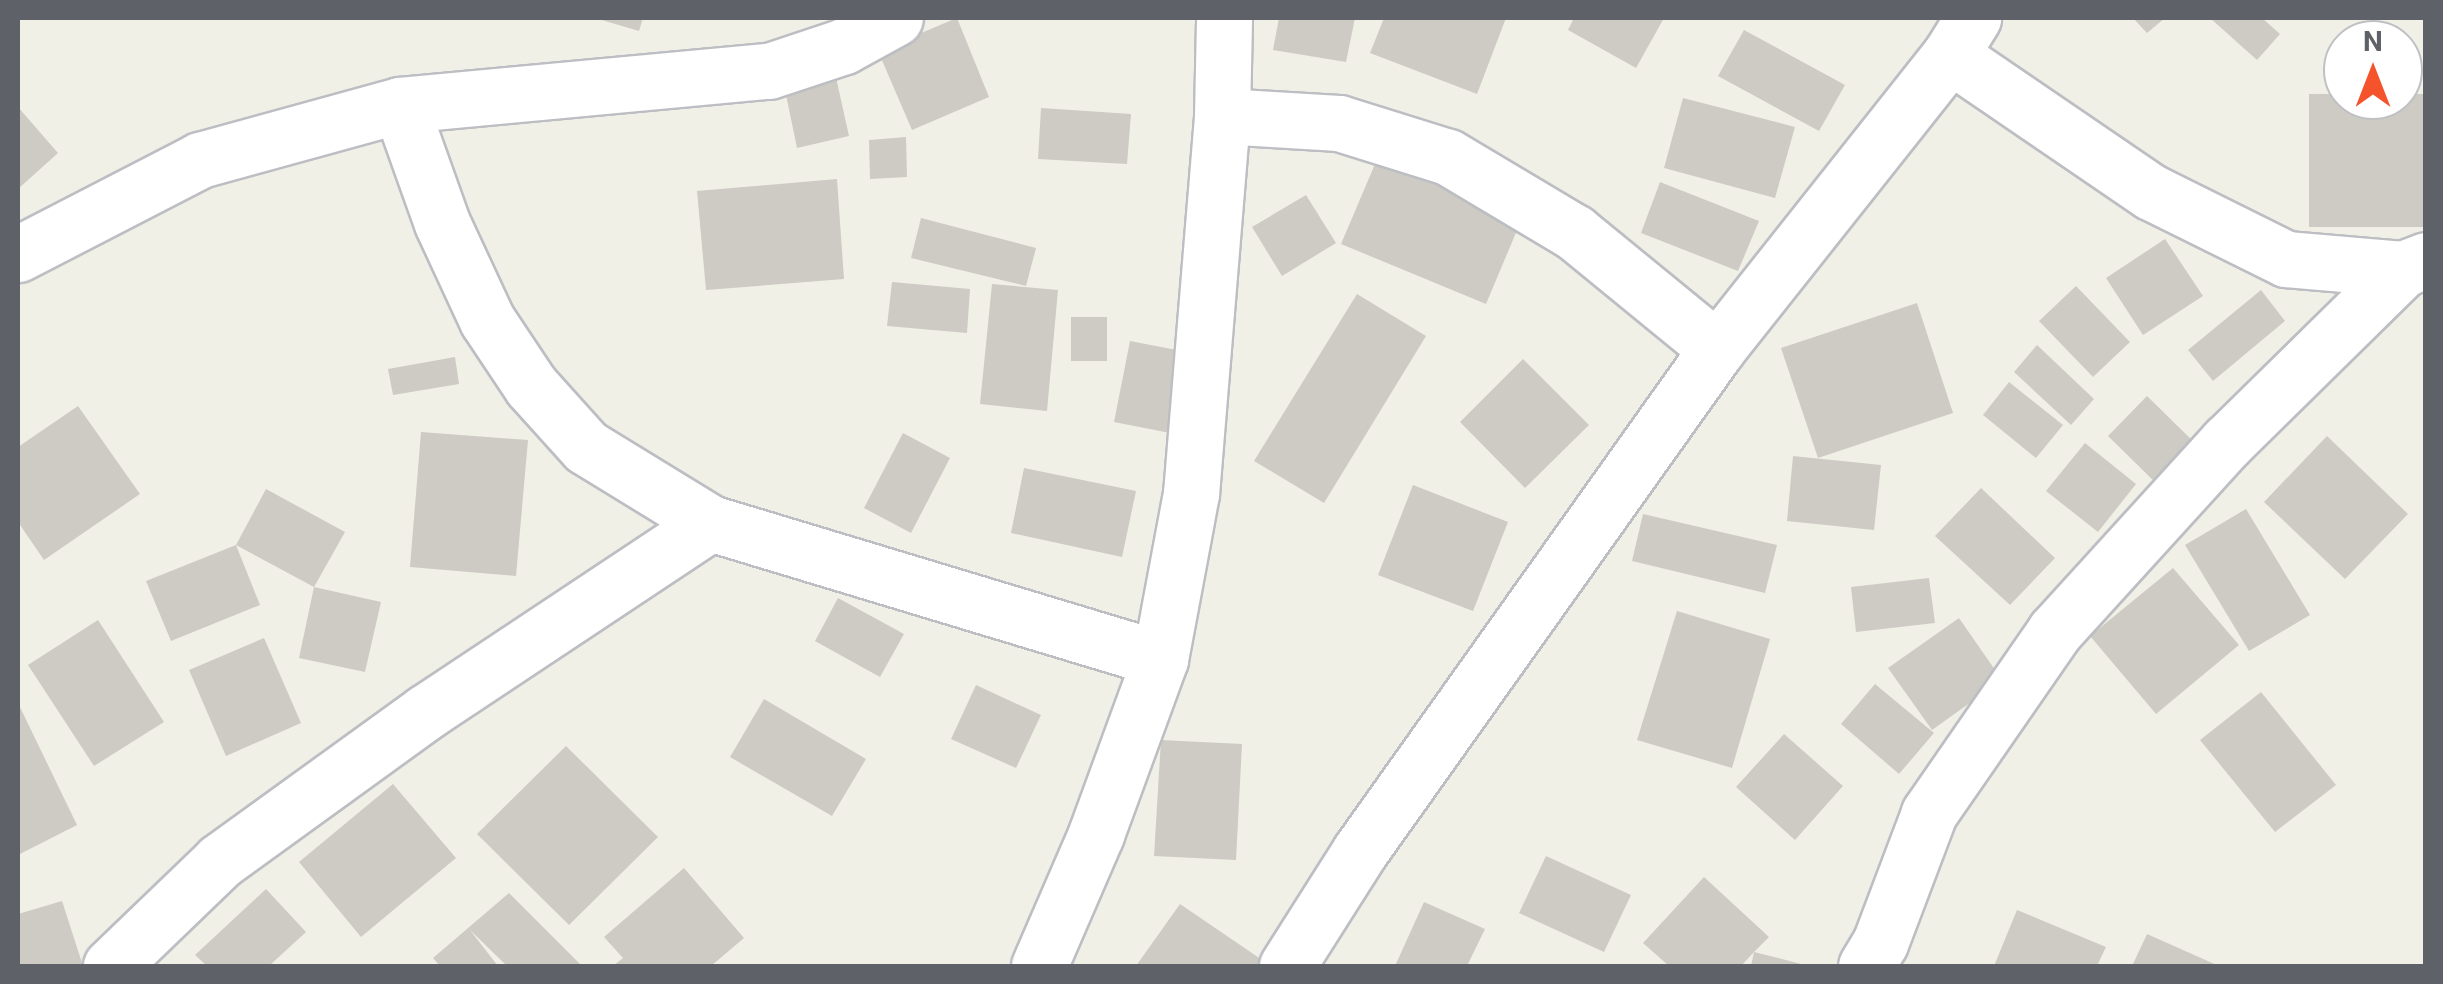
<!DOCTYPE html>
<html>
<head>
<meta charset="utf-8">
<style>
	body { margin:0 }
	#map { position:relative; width:2443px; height:984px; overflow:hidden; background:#f1f0e7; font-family:Roboto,sans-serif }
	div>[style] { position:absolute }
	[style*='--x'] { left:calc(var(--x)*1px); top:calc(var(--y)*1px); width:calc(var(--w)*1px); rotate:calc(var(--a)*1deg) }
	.building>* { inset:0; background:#cdcbc3 }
	.roads { filter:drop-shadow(2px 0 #bcbec3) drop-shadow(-2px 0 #bcbec3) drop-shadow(0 2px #bcbec3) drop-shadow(0 -2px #bcbec3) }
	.minor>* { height:55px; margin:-27.5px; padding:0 27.5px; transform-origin:27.5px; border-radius:27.5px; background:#fff }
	span { translate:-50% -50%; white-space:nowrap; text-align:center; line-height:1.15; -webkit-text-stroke:9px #fff; paint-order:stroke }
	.frame { position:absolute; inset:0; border:20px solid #5e6268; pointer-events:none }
	.north { position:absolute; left:2323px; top:20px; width:100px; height:100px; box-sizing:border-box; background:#fff; border:2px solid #bfc0c3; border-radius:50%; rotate:0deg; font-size:28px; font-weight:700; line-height:40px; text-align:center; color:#5e6268 }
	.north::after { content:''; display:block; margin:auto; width:35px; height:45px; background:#f4532b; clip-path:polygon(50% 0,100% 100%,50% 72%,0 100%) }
</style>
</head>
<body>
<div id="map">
	<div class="building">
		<div style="clip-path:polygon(595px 18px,643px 18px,639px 31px)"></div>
		<div style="clip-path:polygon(957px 18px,989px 97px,912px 130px,878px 51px)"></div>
		<div style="clip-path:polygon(1279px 18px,1355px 18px,1346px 62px,1273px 50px)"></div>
		<div style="clip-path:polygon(1384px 18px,1506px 18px,1477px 94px,1370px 53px)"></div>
		<div style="clip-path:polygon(1574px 18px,1664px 18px,1636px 68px,1568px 30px)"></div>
		<div style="clip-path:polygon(2133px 18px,2165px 18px,2147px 33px)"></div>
		<div style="clip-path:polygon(2210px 18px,2262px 18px,2280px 34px,2257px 60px)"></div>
		<div style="clip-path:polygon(1744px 30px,1845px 85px,1819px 131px,1718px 76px)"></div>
		<div style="clip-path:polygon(835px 73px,849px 136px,797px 148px,784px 85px)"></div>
		<div style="clip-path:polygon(2309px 94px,2343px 94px,2343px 100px,2403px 100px,2403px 94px,2423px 94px,2423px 227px,2309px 227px)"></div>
		<div style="clip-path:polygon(1683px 98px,1795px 127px,1775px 198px,1664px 168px)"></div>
		<div style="clip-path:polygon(18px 107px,58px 153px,18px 189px)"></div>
		<div style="clip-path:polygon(1041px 108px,1131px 114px,1127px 164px,1038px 159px)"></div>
		<div style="clip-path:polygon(906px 137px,907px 177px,870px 179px,869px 140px)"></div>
		<div style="clip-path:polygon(1378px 157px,1523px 216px,1486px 304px,1341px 244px)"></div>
		<div style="clip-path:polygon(837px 179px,844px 279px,706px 290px,697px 191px)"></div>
		<div style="clip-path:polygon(1660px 182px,1759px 221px,1738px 271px,1641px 233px)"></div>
		<div style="clip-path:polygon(1306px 195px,1336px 243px,1282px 276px,1252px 227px)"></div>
		<div style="clip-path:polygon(921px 218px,1036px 248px,1026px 286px,911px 258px)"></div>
		<div style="clip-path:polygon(2165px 239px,2203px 296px,2143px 335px,2106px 278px)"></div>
		<div style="clip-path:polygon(892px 282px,970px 289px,967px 333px,887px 326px)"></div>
		<div style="clip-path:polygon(992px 284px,1058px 290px,1047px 411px,980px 404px)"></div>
		<div style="clip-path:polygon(2076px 286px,2130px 342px,2093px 377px,2039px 321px)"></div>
		<div style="clip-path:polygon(2261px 290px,2285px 321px,2213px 381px,2188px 350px)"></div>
		<div style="clip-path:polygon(1357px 294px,1426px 336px,1324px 503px,1254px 461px)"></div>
		<div style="clip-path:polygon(1917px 303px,1953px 413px,1818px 458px,1781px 348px)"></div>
		<div style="clip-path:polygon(1071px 317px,1107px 317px,1107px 361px,1071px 361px)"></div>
		<div style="clip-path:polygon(1130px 341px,1187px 352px,1170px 433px,1114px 422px)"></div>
		<div style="clip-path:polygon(2037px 345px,2094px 399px,2071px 425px,2014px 372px)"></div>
		<div style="clip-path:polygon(455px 357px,459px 384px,393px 395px,388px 369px)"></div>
		<div style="clip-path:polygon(1523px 359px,1589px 425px,1525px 488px,1460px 422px)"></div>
		<div style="clip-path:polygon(2009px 382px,2063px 425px,2036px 458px,1983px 415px)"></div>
		<div style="clip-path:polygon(2147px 396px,2201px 449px,2161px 488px,2108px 436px)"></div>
		<div style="clip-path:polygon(78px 406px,140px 494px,44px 560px,18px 522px,18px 447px)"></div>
		<div style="clip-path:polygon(421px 432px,528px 440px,516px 576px,410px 567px)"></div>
		<div style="clip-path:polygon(903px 433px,950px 458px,911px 533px,864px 508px)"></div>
		<div style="clip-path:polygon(2327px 436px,2408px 514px,2345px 579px,2264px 502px)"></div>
		<div style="clip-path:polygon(2085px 443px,2136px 484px,2098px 532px,2046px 491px)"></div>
		<div style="clip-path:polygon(1793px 456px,1881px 465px,1874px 530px,1787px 521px)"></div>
		<div style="clip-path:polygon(1024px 468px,1136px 491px,1122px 557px,1011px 533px)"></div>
		<div style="clip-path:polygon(1413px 485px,1508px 522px,1473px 611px,1378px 575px)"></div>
		<div style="clip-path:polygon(1981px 488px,2055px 558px,2010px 605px,1935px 536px)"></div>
		<div style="clip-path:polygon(266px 489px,345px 532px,314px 587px,236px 545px)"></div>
		<div style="clip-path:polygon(2246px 509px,2310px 615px,2249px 651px,2185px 545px)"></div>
		<div style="clip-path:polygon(1643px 514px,1777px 545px,1765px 593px,1632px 561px)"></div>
		<div style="clip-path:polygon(236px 545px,260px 605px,171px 641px,146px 581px)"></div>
		<div style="clip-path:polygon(2173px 568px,2239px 645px,2156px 714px,2090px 636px)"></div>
		<div style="clip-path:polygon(1929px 578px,1935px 623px,1856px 632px,1851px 587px)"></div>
		<div style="clip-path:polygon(314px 587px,381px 602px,365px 672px,299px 658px)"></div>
		<div style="clip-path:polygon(838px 598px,904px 634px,880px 677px,815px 641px)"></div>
		<div style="clip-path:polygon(1677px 611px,1770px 639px,1732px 768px,1637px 740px)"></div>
		<div style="clip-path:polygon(1959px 618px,2002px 680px,1932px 730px,1888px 668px)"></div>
		<div style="clip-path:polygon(98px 620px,164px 722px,94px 766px,28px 665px)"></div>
		<div style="clip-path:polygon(264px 638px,301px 723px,226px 756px,189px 670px)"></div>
		<div style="clip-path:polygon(1875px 684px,1934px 733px,1899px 774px,1841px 724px)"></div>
		<div style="clip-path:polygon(976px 685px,1041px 715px,1016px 768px,951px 739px)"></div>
		<div style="clip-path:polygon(2261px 692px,2336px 785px,2275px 832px,2200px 740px)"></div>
		<div style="clip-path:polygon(764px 699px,866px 759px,832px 816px,730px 757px)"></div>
		<div style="clip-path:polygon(18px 703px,77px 825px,18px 855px)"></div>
		<div style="clip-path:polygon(1784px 734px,1843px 786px,1795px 840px,1736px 787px)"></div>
		<div style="clip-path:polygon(1161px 740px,1242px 744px,1236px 860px,1154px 856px)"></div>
		<div style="clip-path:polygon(566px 746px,658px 837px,569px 925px,477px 834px)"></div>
		<div style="clip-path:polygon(393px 784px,456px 858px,361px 937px,299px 862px)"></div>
		<div style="clip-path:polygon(1546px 856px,1631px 895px,1604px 952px,1519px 913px)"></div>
		<div style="clip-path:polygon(684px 868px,744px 938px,711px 966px,613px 966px,623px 958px,604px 937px)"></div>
		<div style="clip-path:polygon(1704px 877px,1769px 937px,1754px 952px,1809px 966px,1751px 966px,1754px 952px,1741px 966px,1669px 966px,1643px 943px)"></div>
		<div style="clip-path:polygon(266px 889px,306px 932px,269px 966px,207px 966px,195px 955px)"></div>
		<div style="clip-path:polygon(509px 893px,582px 966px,507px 966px,470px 930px,498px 966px,440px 966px,433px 958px)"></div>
		<div style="clip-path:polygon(62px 901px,83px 966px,18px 966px,18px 914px)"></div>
		<div style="clip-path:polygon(1424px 902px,1485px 929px,1467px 966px,1395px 966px)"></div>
		<div style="clip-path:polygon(1180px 904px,1271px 966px,1136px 966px)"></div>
		<div style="clip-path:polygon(2017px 910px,2106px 947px,2097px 966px,1994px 966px)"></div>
		<div style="clip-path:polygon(2147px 934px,2219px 966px,2132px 966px)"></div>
	</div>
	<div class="roads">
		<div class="minor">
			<div style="--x:1950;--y:55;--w:243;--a:34.3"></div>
			<div style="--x:2151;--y:192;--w:151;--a:26.4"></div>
			<div style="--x:2286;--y:259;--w:117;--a:4.9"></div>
			<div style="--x:2403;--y:269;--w:25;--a:-21"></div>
			<div style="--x:400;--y:105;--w:125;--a:70.4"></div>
			<div style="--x:442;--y:223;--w:107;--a:65.1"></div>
			<div style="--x:487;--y:320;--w:79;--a:56.3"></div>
			<div style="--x:531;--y:386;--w:82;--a:48"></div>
			<div style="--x:586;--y:447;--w:145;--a:31.5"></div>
			<div style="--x:710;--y:523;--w:470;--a:16.8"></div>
			<div style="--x:1222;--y:116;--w:117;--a:3.4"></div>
			<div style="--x:1339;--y:123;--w:114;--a:17.3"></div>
			<div style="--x:1448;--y:157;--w:147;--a:30.8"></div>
			<div style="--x:1574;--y:232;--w:185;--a:39.3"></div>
			<div style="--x:18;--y:254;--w:205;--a:-27.3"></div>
			<div style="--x:200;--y:160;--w:207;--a:-15.4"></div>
			<div style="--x:400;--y:105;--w:371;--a:-5.3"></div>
			<div style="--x:769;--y:71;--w:79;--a:-18.4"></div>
			<div style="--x:844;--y:46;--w:58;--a:-28.8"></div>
			<div style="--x:111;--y:966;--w:151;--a:-43.9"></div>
			<div style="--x:220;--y:861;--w:254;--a:-35.9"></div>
			<div style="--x:426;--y:712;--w:341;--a:-33.6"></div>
			<div style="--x:1039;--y:966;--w:144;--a:-66.6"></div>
			<div style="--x:1096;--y:834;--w:186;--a:-69.9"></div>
			<div style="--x:1160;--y:659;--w:168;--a:-79.4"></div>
			<div style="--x:1191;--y:494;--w:379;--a:-85.3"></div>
			<div style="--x:1222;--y:116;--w:98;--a:-88.8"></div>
			<div style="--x:1287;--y:966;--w:136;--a:-57.6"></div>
			<div style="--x:1360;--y:851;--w:616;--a:-54.58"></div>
			<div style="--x:1717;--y:349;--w:375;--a:-51.6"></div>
			<div style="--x:1950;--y:55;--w:44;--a:-58.1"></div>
			<div style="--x:1866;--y:966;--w:27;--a:-59"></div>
			<div style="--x:1880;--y:943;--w:139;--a:-69.3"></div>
			<div style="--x:1929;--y:813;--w:221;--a:-55.3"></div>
			<div style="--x:2055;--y:631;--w:256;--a:-47.7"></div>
			<div style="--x:2227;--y:442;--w:247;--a:-44.5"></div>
		</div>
	</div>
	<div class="frame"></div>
	<div class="north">N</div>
</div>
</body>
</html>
